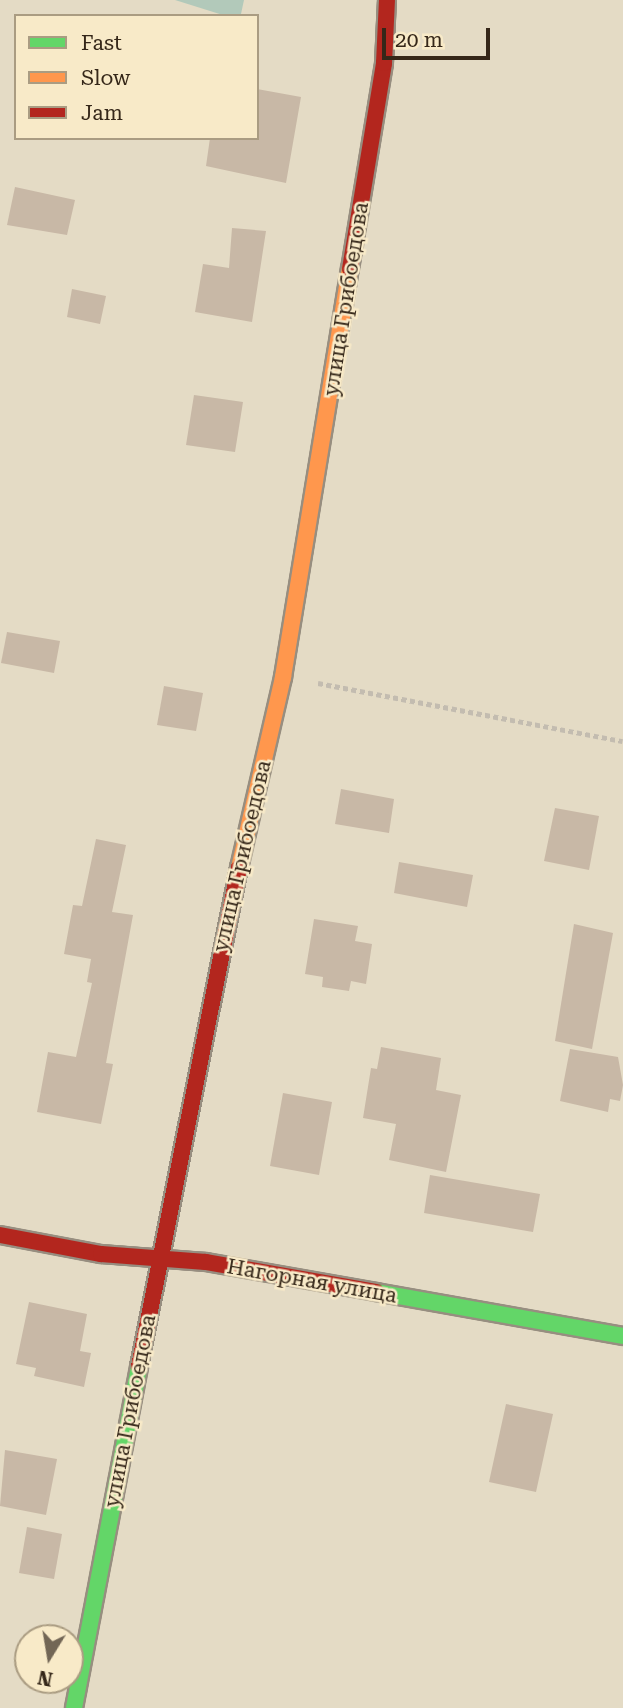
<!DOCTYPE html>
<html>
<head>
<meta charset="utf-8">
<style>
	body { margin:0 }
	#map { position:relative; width:623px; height:1708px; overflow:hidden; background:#e4dbc5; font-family:"Roboto Serif",serif }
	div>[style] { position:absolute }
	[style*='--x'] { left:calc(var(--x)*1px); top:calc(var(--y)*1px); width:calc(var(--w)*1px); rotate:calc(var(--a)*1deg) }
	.water>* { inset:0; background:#b2c9ba }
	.building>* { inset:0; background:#c8b8a6 }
	.path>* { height:4.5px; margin-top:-2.25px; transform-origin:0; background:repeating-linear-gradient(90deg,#c3bcb0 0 5px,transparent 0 8.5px) }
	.roads { filter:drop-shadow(2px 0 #978e80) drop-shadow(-2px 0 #978e80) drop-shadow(0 2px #978e80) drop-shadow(0 -2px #978e80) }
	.fast>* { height:16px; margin:-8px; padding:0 8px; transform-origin:8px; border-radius:8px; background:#63d668 }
	.slow>* { height:16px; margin:-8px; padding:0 8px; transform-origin:8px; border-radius:8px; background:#ff974d }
	.jam>* { height:16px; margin:-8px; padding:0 8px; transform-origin:8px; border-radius:8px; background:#b3261e }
	span { translate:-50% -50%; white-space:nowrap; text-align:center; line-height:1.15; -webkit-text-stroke:5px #f8eac8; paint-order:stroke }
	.street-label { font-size:21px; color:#352719 }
	.legend { position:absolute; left:14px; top:14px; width:245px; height:126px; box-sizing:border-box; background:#f8eac8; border:2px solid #aa9c82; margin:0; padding:9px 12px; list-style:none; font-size:21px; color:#352719 }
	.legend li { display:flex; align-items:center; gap:14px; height:35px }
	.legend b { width:35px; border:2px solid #aa9c82 }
	.north { position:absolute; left:14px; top:1624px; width:70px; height:70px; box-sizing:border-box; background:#f8eac8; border:2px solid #aa9c82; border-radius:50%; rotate:191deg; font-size:19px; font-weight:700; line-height:28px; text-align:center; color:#352719 }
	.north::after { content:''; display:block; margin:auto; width:24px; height:32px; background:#726655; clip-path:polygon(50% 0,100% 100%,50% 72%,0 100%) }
	.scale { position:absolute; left:382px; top:28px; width:108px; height:32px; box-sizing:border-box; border:4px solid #352719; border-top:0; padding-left:9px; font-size:21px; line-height:24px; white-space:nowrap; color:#352719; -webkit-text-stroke:5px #f8eac8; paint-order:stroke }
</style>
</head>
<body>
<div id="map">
	<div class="water">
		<div style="clip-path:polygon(175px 0,244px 0,241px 14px,226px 16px)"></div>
	</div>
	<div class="building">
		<div style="clip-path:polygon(257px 89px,301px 97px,286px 183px,206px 166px,210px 138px,257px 138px)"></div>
		<div style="clip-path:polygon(15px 187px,75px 200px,67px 235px,7px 225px)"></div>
		<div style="clip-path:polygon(232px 228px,266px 231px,252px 322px,195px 312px,203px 264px,229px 268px)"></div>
		<div style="clip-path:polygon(72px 289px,106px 296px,100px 324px,67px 317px)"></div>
		<div style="clip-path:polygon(194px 395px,243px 402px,235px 452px,186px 445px)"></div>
		<div style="clip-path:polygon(7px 632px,60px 641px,54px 673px,1px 663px)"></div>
		<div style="clip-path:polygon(164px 686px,203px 693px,196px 731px,157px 725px)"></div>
		<div style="clip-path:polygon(341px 789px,394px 799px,389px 833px,335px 824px)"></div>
		<div style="clip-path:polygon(555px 808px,599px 816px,589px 870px,544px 861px)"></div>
		<div style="clip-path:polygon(96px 839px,126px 845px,112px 912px,133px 915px,106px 1063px,113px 1064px,101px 1124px,37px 1112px,48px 1052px,76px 1057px,92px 983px,87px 982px,91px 959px,64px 954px,73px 905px,82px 906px)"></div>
		<div style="clip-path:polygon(399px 862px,473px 875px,467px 907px,394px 893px)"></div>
		<div style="clip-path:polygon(314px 919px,358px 926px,355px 941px,372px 944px,366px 984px,351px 981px,349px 991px,322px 987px,323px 977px,305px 974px)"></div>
		<div style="clip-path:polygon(574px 924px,613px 933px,592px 1049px,555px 1041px)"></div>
		<div style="clip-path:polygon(381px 1047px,441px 1058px,436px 1090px,461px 1095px,446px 1172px,389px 1160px,396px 1124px,363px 1118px,371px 1068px,377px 1069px)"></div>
		<div style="clip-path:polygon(570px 1049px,618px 1057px,623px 1085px,620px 1101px,610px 1099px,608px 1112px,560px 1101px)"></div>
		<div style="clip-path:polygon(283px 1093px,332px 1102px,319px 1175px,270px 1166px)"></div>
		<div style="clip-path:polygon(430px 1175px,540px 1194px,533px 1232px,424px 1213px)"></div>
		<div style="clip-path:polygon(29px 1302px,87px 1314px,80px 1351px,91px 1353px,84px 1387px,34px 1376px,36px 1368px,16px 1364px)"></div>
		<div style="clip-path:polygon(506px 1404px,553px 1414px,536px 1492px,489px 1482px)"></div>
		<div style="clip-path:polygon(5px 1450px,57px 1459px,46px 1515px,0 1506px)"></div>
		<div style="clip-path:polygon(27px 1527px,62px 1534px,54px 1579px,19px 1573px)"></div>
	</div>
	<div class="path">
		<div style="--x:318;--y:683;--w:310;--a:10.8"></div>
	</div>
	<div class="roads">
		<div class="fast">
			<div style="--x:376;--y:1292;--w:251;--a:10.1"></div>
			<div style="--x:74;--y:1708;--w:348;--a:-79.2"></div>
		</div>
		<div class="slow">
			<div style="--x:239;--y:868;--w:196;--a:-77"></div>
			<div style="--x:283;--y:677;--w:413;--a:-80.7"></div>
		</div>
		<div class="jam">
			<div style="--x:350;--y:269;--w:209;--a:-80.6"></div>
			<div style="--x:384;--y:63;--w:63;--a:-87.3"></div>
			<div style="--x:0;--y:1235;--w:103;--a:10.7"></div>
			<div style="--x:101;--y:1254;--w:105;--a:4.4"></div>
			<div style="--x:206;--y:1262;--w:173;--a:10"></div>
			<div style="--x:139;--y:1366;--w:508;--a:-78.65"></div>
		</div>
	</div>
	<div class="street-label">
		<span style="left:346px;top:299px;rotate:-81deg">улица Грибоедова</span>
		<span style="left:242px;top:856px;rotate:-77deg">улица Грибоедова</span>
		<span style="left:312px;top:1281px;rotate:10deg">Нагорная улица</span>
		<span style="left:130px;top:1411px;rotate:-79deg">улица Грибоедова</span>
	</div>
	<ul class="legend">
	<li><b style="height:9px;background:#63d668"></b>Fast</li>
	<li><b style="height:9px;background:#ff974d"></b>Slow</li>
	<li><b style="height:9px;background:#b3261e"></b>Jam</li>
	</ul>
	<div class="north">N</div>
	<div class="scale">20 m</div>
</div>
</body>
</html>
